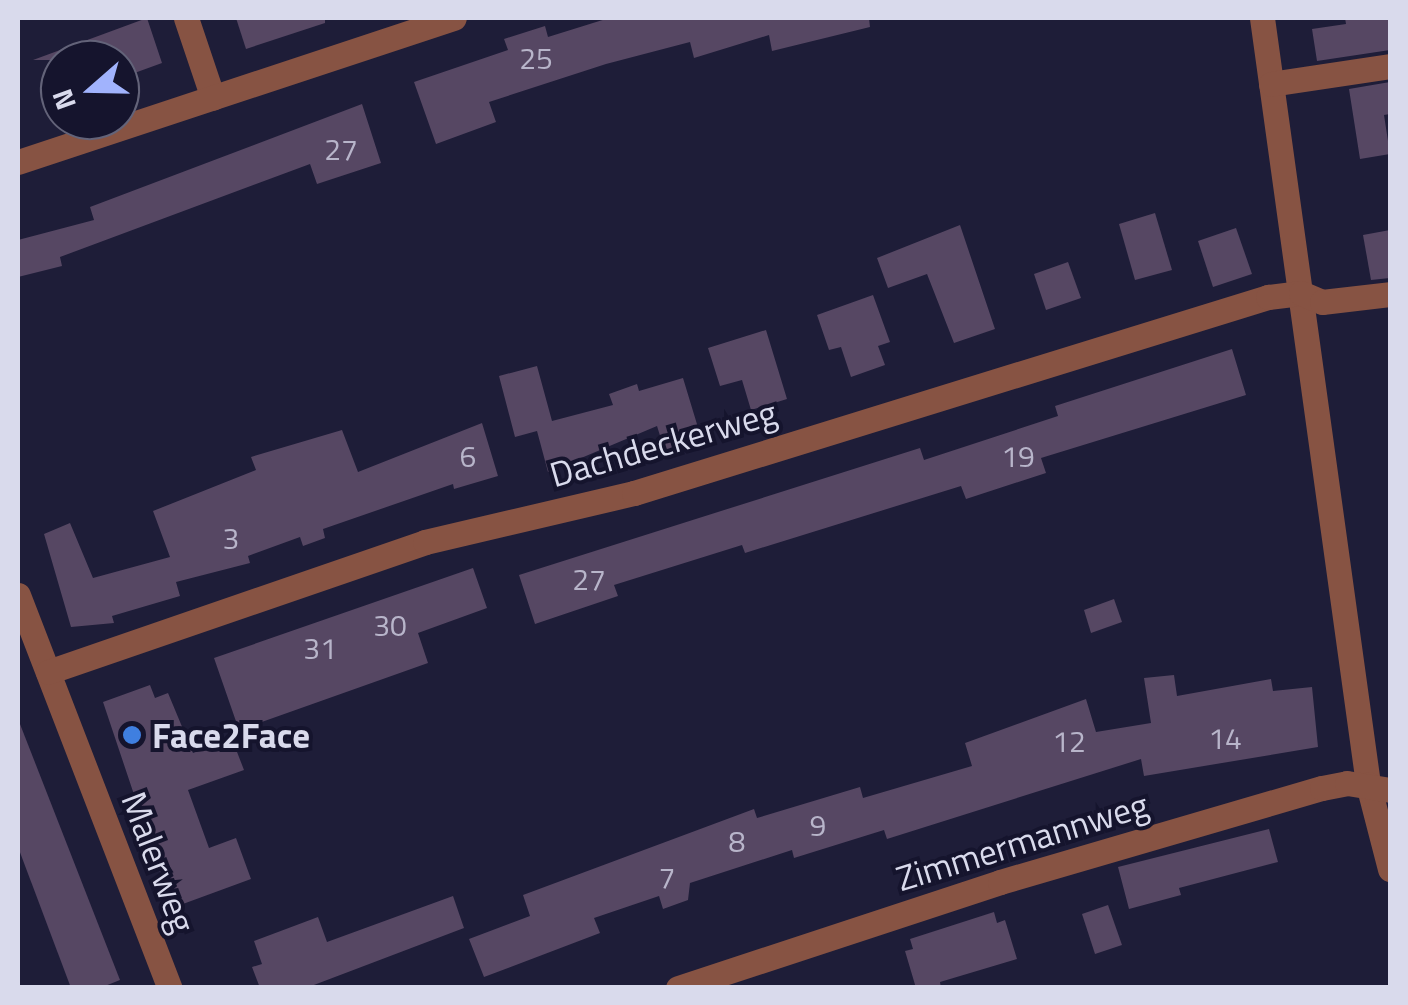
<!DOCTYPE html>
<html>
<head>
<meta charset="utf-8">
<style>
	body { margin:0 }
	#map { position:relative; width:1408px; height:1005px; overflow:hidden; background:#1e1d38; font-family:"Titillium Web",sans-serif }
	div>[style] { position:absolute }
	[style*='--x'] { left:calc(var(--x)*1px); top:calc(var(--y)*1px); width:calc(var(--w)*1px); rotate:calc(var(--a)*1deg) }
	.building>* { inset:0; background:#564763 }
	.minor>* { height:25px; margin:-12.5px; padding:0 12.5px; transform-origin:12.5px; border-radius:12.5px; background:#875343 }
	.dots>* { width:28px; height:28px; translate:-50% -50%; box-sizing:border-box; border:5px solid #15142d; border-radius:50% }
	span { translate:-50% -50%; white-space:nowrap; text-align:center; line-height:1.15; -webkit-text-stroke:8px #15142d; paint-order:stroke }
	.number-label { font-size:30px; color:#b8b5ca }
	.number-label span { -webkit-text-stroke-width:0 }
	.street-label { font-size:35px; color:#d9daec }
	.poi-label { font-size:35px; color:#d9daec; font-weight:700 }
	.left { translate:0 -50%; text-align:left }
	.frame { position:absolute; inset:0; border:20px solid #d9daec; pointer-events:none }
	.north { position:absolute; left:40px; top:40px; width:100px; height:100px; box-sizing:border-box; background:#15142d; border:2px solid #636379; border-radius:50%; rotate:250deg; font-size:28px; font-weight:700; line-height:40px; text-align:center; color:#d9daec }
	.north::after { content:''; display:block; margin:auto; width:35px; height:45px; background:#a1b3fd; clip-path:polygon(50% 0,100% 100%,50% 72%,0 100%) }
</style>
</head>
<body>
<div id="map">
	<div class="building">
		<div style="clip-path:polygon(147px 18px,162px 63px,129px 75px,124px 60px,33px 60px)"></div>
		<div style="clip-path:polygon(236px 18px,325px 18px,325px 23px,246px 49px)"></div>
		<div style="clip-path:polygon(609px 18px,869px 18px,870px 27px,772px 51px,769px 35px,694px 58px,690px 42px,606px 64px,489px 102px,496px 122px,436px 144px,414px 82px,508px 50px,504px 39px,545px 26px,548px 37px)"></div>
		<div style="clip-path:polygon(1345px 18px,1390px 18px,1390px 50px,1317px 61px,1312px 29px,1346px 24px)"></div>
		<div style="clip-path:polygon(1390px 82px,1390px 114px,1384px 115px,1390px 154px,1360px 159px,1349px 89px)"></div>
		<div style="clip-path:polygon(362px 104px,381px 163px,317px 184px,310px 164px,60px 257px,62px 266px,18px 277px,18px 240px,94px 220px,90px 207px)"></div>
		<div style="clip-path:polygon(1155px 213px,1172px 270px,1135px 280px,1119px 224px)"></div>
		<div style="clip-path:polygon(960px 225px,995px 329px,954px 343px,927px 274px,888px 288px,877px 258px)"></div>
		<div style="clip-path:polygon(1236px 228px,1252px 274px,1213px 287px,1198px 241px)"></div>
		<div style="clip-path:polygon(1390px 230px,1390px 278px,1371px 280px,1363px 235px)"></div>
		<div style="clip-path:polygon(1068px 262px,1081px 298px,1046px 310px,1034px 274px)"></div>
		<div style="clip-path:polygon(873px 295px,890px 342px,878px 346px,885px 365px,851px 377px,841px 347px,829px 350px,817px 315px)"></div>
		<div style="clip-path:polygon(766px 330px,787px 399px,751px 410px,742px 380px,720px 386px,708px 348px)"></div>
		<div style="clip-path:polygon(1232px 349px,1246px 395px,1041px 458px,1046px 473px,966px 499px,961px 486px,745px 553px,742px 545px,614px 585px,618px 596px,535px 624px,519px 575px,920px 448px,924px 460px,1058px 416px,1055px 406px)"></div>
		<div style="clip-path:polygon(537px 366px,552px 421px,613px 405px,609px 394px,637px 384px,639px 391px,683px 378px,703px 444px,666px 455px,657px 426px,548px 472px,537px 431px,515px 437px,499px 376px)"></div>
		<div style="clip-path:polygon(482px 423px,498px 476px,454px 489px,453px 484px,323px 529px,325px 538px,303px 546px,300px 537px,248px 556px,250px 563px,176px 582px,180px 596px,112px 616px,114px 623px,71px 627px,44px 534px,70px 523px,93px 578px,170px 557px,153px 511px,256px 470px,251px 457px,342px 430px,358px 472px)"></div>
		<div style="clip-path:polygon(473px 568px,487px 608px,418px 633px,428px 663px,239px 730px,214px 658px)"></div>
		<div style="clip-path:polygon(1114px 599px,1122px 622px,1091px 633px,1084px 610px)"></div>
		<div style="clip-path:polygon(1174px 675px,1177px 696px,1271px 679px,1273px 691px,1312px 687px,1318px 747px,1144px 776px,1141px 759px,887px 839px,884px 830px,794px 858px,792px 850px,690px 883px,688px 900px,663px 909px,659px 896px,594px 918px,600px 933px,484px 977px,469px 939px,530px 916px,523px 895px,754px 809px,757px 818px,860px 787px,863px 798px,972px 766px,965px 743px,1086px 699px,1096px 732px,1151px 723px,1144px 678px)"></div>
		<div style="clip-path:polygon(150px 685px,155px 698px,168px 693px,193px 753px,232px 739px,244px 770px,188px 790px,209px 848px,236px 838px,251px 879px,172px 908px,103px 702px)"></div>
		<div style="clip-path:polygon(18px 719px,120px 980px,100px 988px,71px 988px,18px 847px)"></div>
		<div style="clip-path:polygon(1269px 829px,1278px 862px,1179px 888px,1181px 895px,1129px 909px,1118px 867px)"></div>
		<div style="clip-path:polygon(453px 896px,464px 928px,306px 988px,260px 988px,252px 967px,262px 964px,254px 941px,318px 917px,327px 942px)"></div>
		<div style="clip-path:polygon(1108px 905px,1122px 945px,1095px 954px,1082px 914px)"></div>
		<div style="clip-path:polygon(994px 912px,997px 923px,1005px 920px,1017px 959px,940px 982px,941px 988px,916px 988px,905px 951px,913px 949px,910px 939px)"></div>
	</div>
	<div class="minor">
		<div style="--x:186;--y:18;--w:84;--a:71.4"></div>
		<div style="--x:1262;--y:18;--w:773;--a:82.12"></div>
		<div style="--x:1368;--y:784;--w:88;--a:75.5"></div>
		<div style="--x:1271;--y:84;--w:120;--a:-8.6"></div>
		<div style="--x:18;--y:162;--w:459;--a:-18.3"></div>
		<div style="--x:18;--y:595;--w:421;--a:68.9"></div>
		<div style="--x:48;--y:672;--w:399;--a:-19"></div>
		<div style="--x:425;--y:542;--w:215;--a:-13.2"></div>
		<div style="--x:634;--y:493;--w:664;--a:-17.18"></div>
		<div style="--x:1268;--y:297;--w:33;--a:-7"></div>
		<div style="--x:1301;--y:293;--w:23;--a:23"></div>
		<div style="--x:1322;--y:302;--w:68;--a:-6.7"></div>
		<div style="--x:678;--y:988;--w:339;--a:-18.2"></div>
		<div style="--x:1000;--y:882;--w:335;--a:-16.3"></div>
		<div style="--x:1322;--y:788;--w:25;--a:-11"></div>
		<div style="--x:1347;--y:783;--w:44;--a:9.2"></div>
	</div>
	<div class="dots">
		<div style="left:132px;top:735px;background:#3f7fe0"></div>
	</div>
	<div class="number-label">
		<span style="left:536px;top:58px">25</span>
		<span style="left:341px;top:149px">27</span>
		<span style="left:468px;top:456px">6</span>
		<span style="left:1018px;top:456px">19</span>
		<span style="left:231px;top:538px">3</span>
		<span style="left:589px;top:579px">27</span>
		<span style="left:390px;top:625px">30</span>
		<span style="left:320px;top:648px">31</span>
		<span style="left:1225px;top:738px">14</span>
		<span style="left:1069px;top:741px">12</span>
		<span style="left:818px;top:825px">9</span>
		<span style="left:737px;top:841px">8</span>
		<span style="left:667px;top:877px">7</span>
	</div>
	<div class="street-label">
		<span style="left:663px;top:443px;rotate:-16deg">Dachdeckerweg</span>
		<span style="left:1022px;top:841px;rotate:-17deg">Zimmermannweg</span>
		<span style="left:159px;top:862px;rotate:69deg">Malerweg</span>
	</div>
	<div class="poi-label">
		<span class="left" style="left:152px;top:735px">Face2Face</span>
	</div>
	<div class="frame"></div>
	<div class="north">N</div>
</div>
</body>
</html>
